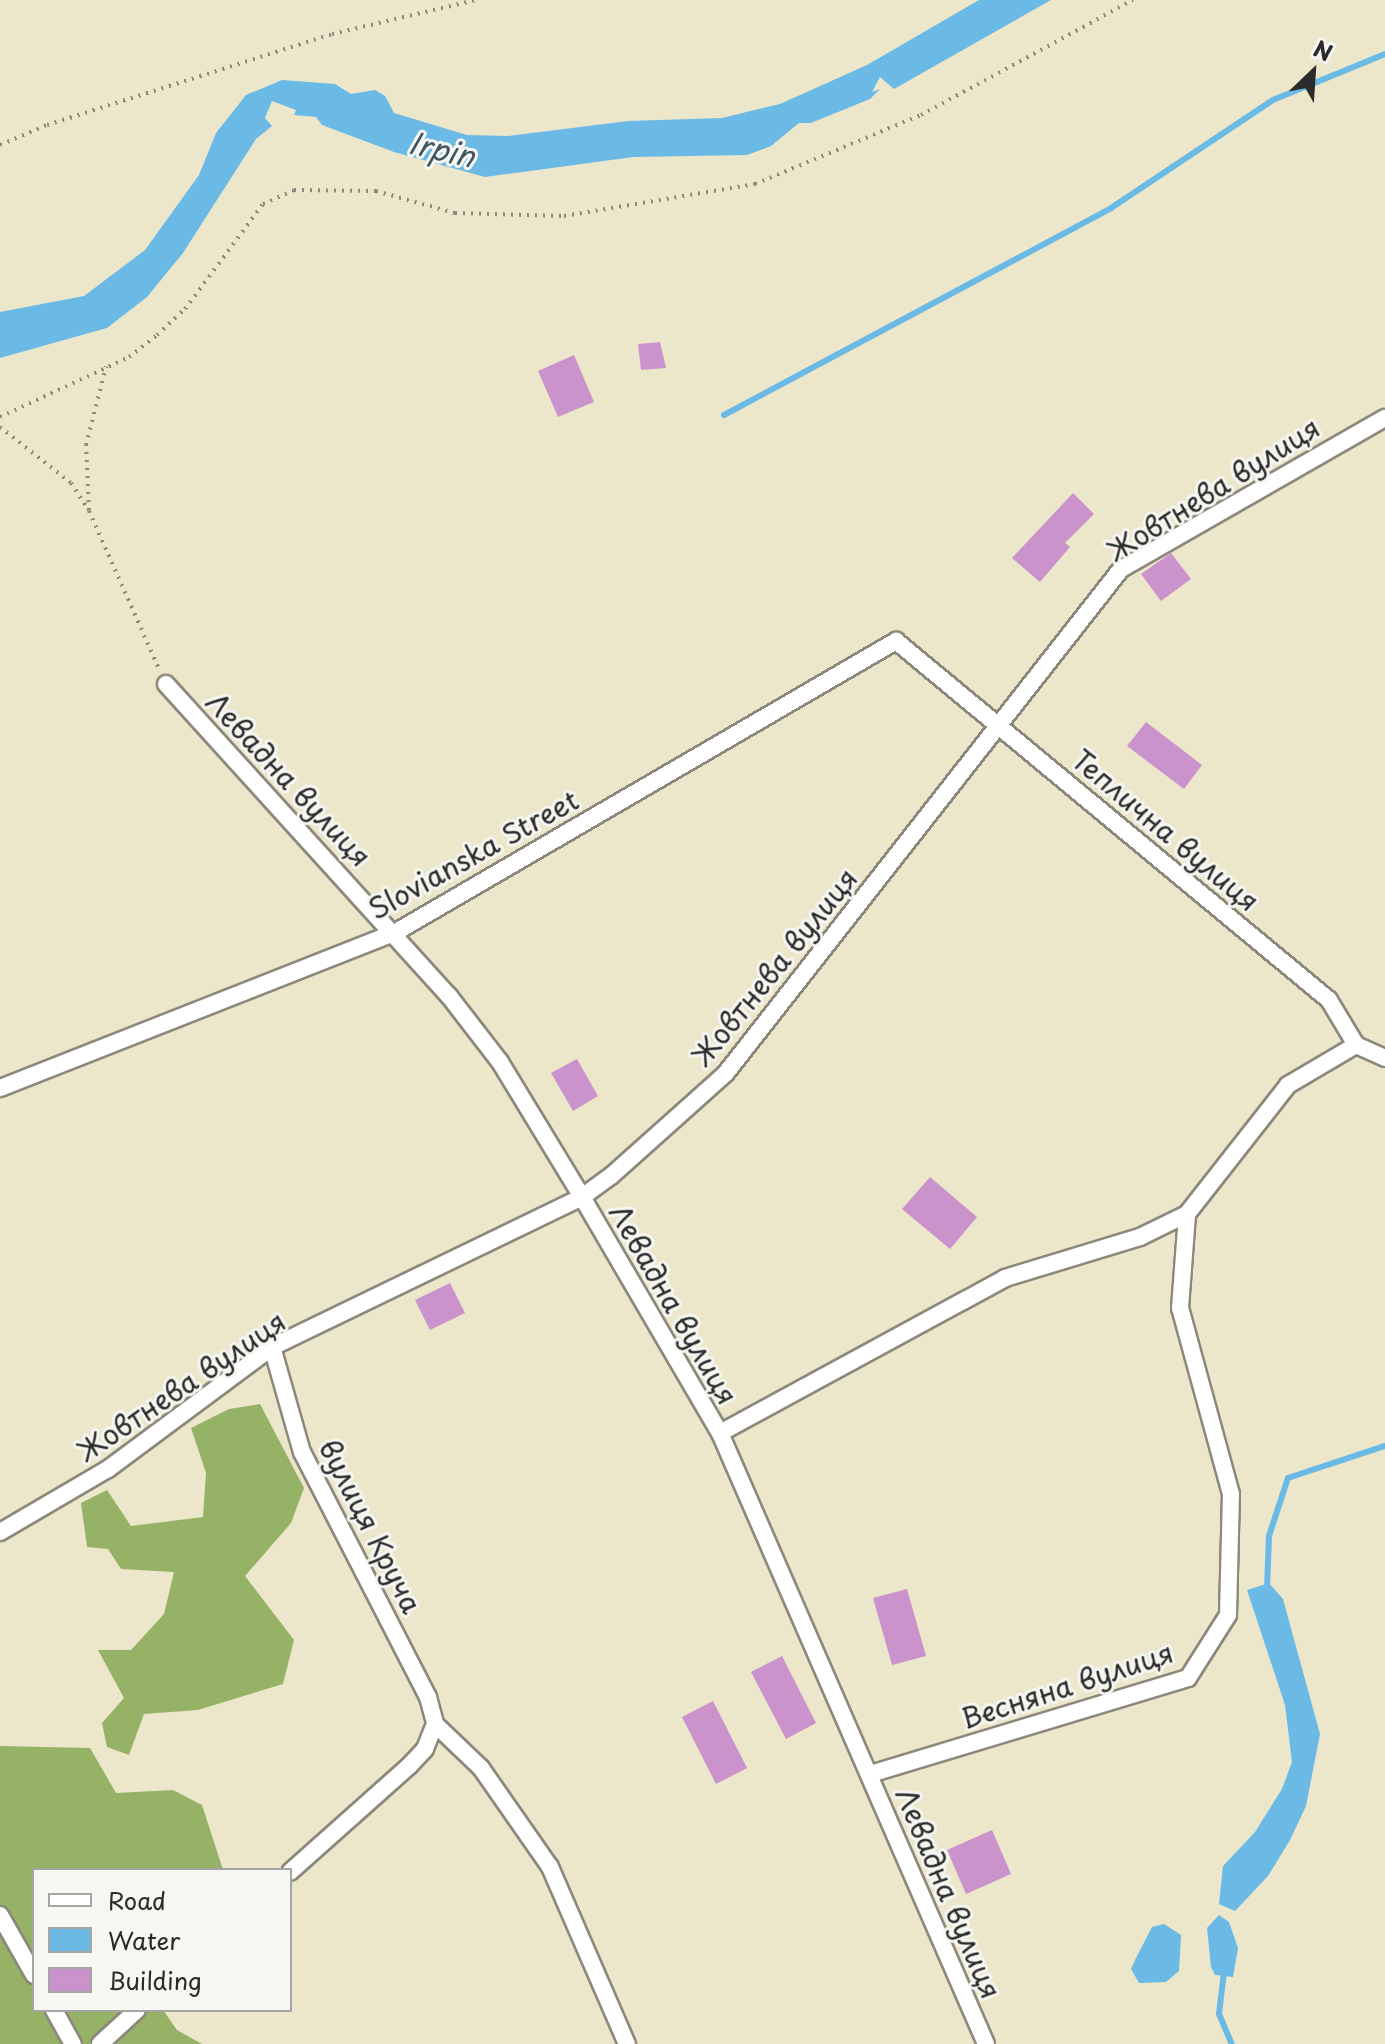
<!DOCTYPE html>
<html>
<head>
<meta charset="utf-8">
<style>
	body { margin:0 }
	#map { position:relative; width:1385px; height:2044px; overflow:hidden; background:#ece6cb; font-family:"Playpen Sans",sans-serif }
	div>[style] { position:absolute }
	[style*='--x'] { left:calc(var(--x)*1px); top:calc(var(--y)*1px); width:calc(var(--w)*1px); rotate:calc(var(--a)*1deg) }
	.forest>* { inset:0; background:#96b266 }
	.water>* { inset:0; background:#6bbae6 }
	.stream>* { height:6px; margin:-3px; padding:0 3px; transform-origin:3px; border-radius:3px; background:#6bbae6 }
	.building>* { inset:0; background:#ca93cb }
	.path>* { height:4px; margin-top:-2px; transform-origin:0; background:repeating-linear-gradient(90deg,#8c887b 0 2px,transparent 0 8px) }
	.roads { filter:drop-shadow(2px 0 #8c887b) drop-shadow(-2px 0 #8c887b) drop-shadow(0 2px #8c887b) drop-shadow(0 -2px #8c887b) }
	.minor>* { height:16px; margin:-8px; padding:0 8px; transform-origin:8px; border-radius:8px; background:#fff }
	span { translate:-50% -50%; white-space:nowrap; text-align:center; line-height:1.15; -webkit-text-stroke:6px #f6f6f2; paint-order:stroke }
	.street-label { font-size:28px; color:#2b2b2b }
	.water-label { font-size:30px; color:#3e5663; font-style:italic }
	.legend { position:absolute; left:32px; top:1868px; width:260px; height:144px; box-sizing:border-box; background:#f6f6f2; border:2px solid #a5a5a2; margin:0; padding:10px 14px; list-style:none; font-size:24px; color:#2b2b2b }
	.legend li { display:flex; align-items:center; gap:16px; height:40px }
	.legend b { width:40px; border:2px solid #a5a5a2 }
	.north { position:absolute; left:1273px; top:32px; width:80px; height:80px; -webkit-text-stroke:6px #f6f6f2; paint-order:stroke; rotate:25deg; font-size:22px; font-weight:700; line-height:32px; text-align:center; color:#2b2b2b }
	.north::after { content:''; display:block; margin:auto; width:28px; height:36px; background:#2b2b2b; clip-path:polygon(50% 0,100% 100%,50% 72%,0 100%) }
</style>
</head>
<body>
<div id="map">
	<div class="forest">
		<div style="clip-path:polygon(260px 1404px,304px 1488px,291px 1523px,245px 1576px,294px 1640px,283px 1684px,198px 1710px,144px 1714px,129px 1755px,107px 1747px,102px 1723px,124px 1698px,98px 1650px,131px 1650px,164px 1614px,174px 1572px,121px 1569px,108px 1549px,87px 1547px,81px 1503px,107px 1490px,131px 1526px,203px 1517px,206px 1473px,191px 1428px,229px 1409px)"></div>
		<div style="clip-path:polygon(0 1746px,90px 1748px,116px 1793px,173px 1790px,202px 1805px,223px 1870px,34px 1870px,34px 2010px,163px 2010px,177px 2030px,202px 2044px,0 2044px)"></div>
	</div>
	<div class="water">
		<div style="clip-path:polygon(979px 0,1051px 0,894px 89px,880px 77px,872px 92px,880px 89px,870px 99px,811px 123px,799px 123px,771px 146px,747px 155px,633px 157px,485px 177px,394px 152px,322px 125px,316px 117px,294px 115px,296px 110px,272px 101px,265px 118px,272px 126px,256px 139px,183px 253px,147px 297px,107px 328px,0 358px,0 312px,84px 296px,145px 250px,199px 175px,216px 133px,246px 95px,282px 80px,335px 84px,351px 94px,375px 90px,385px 96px,394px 113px,467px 135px,508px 136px,628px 121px,722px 118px,780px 104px,867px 65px)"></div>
		<div style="clip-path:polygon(1269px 1583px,1283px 1599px,1320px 1734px,1306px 1806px,1290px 1840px,1268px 1876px,1235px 1911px,1219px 1904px,1223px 1866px,1255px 1832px,1282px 1789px,1292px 1762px,1285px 1705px,1247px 1590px)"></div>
		<div style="clip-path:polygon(1219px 1915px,1229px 1922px,1238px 1948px,1233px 1977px,1215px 1975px,1211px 1967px,1207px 1928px)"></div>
		<div style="clip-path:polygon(1164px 1924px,1181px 1935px,1179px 1971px,1166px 1982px,1139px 1983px,1131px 1969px,1135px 1960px,1152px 1927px)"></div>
	</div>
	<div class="stream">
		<div style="--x:724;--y:415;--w:439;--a:-28.1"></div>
		<div style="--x:1111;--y:208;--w:195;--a:-33.7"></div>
		<div style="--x:1273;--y:100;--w:121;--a:-22.3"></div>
		<div style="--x:1267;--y:1588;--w:52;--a:-87.8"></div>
		<div style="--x:1269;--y:1536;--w:61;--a:-71.9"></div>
		<div style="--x:1288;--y:1478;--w:102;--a:-18.3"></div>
		<div style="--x:1224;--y:1972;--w:42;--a:96.8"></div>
		<div style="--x:1219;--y:2014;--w:33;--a:67"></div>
	</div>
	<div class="building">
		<div style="clip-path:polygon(660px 342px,666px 368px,641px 370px,638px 344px)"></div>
		<div style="clip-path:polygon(574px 355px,594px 402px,558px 417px,538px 371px)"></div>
		<div style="clip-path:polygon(1073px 493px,1094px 514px,1065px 543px,1070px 547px,1040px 582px,1012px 558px)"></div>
		<div style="clip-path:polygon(1171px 553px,1191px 579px,1161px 601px,1141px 574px)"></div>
		<div style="clip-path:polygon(1146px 722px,1202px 765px,1184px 789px,1127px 746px)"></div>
		<div style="clip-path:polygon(577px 1059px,598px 1096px,573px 1111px,551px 1073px)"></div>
		<div style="clip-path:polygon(930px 1177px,977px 1217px,950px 1249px,902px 1209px)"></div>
		<div style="clip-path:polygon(450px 1283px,465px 1313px,430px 1330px,415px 1300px)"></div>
		<div style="clip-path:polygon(907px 1589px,926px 1656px,892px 1665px,873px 1598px)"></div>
		<div style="clip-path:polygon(782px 1656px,816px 1723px,786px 1739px,751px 1672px)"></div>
		<div style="clip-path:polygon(713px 1701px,747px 1768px,716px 1784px,682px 1717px)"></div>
		<div style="clip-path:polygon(992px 1830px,1011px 1874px,966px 1894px,947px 1850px)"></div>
	</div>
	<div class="path">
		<div style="--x:0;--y:145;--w:51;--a:-23.1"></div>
		<div style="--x:47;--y:125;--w:299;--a:-17.7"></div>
		<div style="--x:332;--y:34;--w:148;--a:-13.3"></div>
		<div style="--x:0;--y:417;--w:142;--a:-24.9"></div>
		<div style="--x:129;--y:357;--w:36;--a:-38"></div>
		<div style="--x:157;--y:335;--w:38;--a:-43"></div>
		<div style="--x:185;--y:309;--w:131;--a:-53.4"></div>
		<div style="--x:263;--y:204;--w:34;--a:-24"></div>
		<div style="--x:294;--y:190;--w:82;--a:0.7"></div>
		<div style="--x:376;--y:191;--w:82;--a:15.6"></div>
		<div style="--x:455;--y:213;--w:109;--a:1.6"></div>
		<div style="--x:564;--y:216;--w:194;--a:-9.5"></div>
		<div style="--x:755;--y:184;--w:180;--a:-22.6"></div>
		<div style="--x:921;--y:115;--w:241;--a:-28.5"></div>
		<div style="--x:0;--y:427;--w:90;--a:38.3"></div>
		<div style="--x:71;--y:483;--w:33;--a:57"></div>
		<div style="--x:89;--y:511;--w:173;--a:66.1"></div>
		<div style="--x:89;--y:510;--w:65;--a:-92.6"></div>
		<div style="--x:86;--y:445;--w:81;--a:-75.6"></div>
	</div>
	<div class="roads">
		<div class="minor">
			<div style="--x:166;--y:684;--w:421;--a:47.8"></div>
			<div style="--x:449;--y:996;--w:83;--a:52.3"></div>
			<div style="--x:500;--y:1062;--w:158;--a:58.7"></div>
			<div style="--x:582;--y:1197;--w:273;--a:59.7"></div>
			<div style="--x:720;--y:1433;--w:666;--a:66.47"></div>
			<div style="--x:0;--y:1088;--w:426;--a:-21.5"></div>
			<div style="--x:396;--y:932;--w:579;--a:-30.2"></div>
			<div style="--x:896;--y:641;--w:562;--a:39.66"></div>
			<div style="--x:1329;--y:1000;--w:52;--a:59"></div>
			<div style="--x:1356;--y:1045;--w:32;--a:24"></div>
			<div style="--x:272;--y:1347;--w:109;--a:74.1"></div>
			<div style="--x:302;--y:1452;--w:276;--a:62.8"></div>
			<div style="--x:428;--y:1697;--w:28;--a:75"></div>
			<div style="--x:435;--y:1724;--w:27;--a:112"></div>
			<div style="--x:425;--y:1749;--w:23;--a:133"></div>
			<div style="--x:409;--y:1766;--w:159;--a:138.3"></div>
			<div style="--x:720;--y:1433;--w:324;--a:-28.5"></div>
			<div style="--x:1005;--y:1278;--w:141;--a:-16.9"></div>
			<div style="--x:1140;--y:1237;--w:52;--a:-26.1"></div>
			<div style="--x:0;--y:1532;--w:125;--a:-30.3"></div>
			<div style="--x:108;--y:1469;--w:204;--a:-36.6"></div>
			<div style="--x:272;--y:1347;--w:344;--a:-25.8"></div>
			<div style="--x:582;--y:1197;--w:36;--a:-36"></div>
			<div style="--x:611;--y:1176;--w:154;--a:-41.8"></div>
			<div style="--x:726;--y:1073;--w:640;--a:-51.91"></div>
			<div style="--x:1121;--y:569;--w:304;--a:-29.8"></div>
			<div style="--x:435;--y:1724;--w:64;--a:43.7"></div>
			<div style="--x:481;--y:1768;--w:121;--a:55.1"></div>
			<div style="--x:550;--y:1867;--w:193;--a:66.5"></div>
			<div style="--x:870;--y:1774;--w:332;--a:-16.8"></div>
			<div style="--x:1188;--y:1678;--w:75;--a:-57.6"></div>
			<div style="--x:1228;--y:1615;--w:121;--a:-88.6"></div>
			<div style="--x:1231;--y:1494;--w:193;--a:-105.3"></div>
			<div style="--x:1180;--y:1308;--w:94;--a:-85.7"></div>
			<div style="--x:1187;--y:1214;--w:164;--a:-51.9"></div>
			<div style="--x:1288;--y:1085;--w:79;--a:-30.5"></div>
			<div style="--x:0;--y:1915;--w:69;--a:60.5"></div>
			<div style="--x:54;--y:2010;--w:39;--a:61"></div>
			<div style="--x:100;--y:2044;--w:50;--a:-42.6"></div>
		</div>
	</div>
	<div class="street-label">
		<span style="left:1213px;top:489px;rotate:-32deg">Жовтнева вулиця</span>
		<span style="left:289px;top:779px;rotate:47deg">Левадна вулиця</span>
		<span style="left:1166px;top:830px;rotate:40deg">Теплична вулиця</span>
		<span style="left:473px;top:854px;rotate:-29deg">Slovianska Street</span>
		<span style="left:774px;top:967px;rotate:-51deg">Жовтнева вулиця</span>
		<span style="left:674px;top:1304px;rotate:60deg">Левадна вулиця</span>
		<span style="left:181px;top:1386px;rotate:-34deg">Жовтнева вулиця</span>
		<span style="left:371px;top:1526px;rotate:63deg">вулиця Круча</span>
		<span style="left:1067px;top:1685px;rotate:-18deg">Весняна вулиця</span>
		<span style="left:949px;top:1893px;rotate:67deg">Левадна вулиця</span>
	</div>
	<div class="water-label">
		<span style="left:442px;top:149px;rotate:13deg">Irpin</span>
	</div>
	<ul class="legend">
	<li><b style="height:10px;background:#fff"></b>Road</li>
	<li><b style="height:22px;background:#6bbae6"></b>Water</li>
	<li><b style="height:22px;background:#ca93cb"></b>Building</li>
	</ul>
	<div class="north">N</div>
</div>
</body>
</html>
